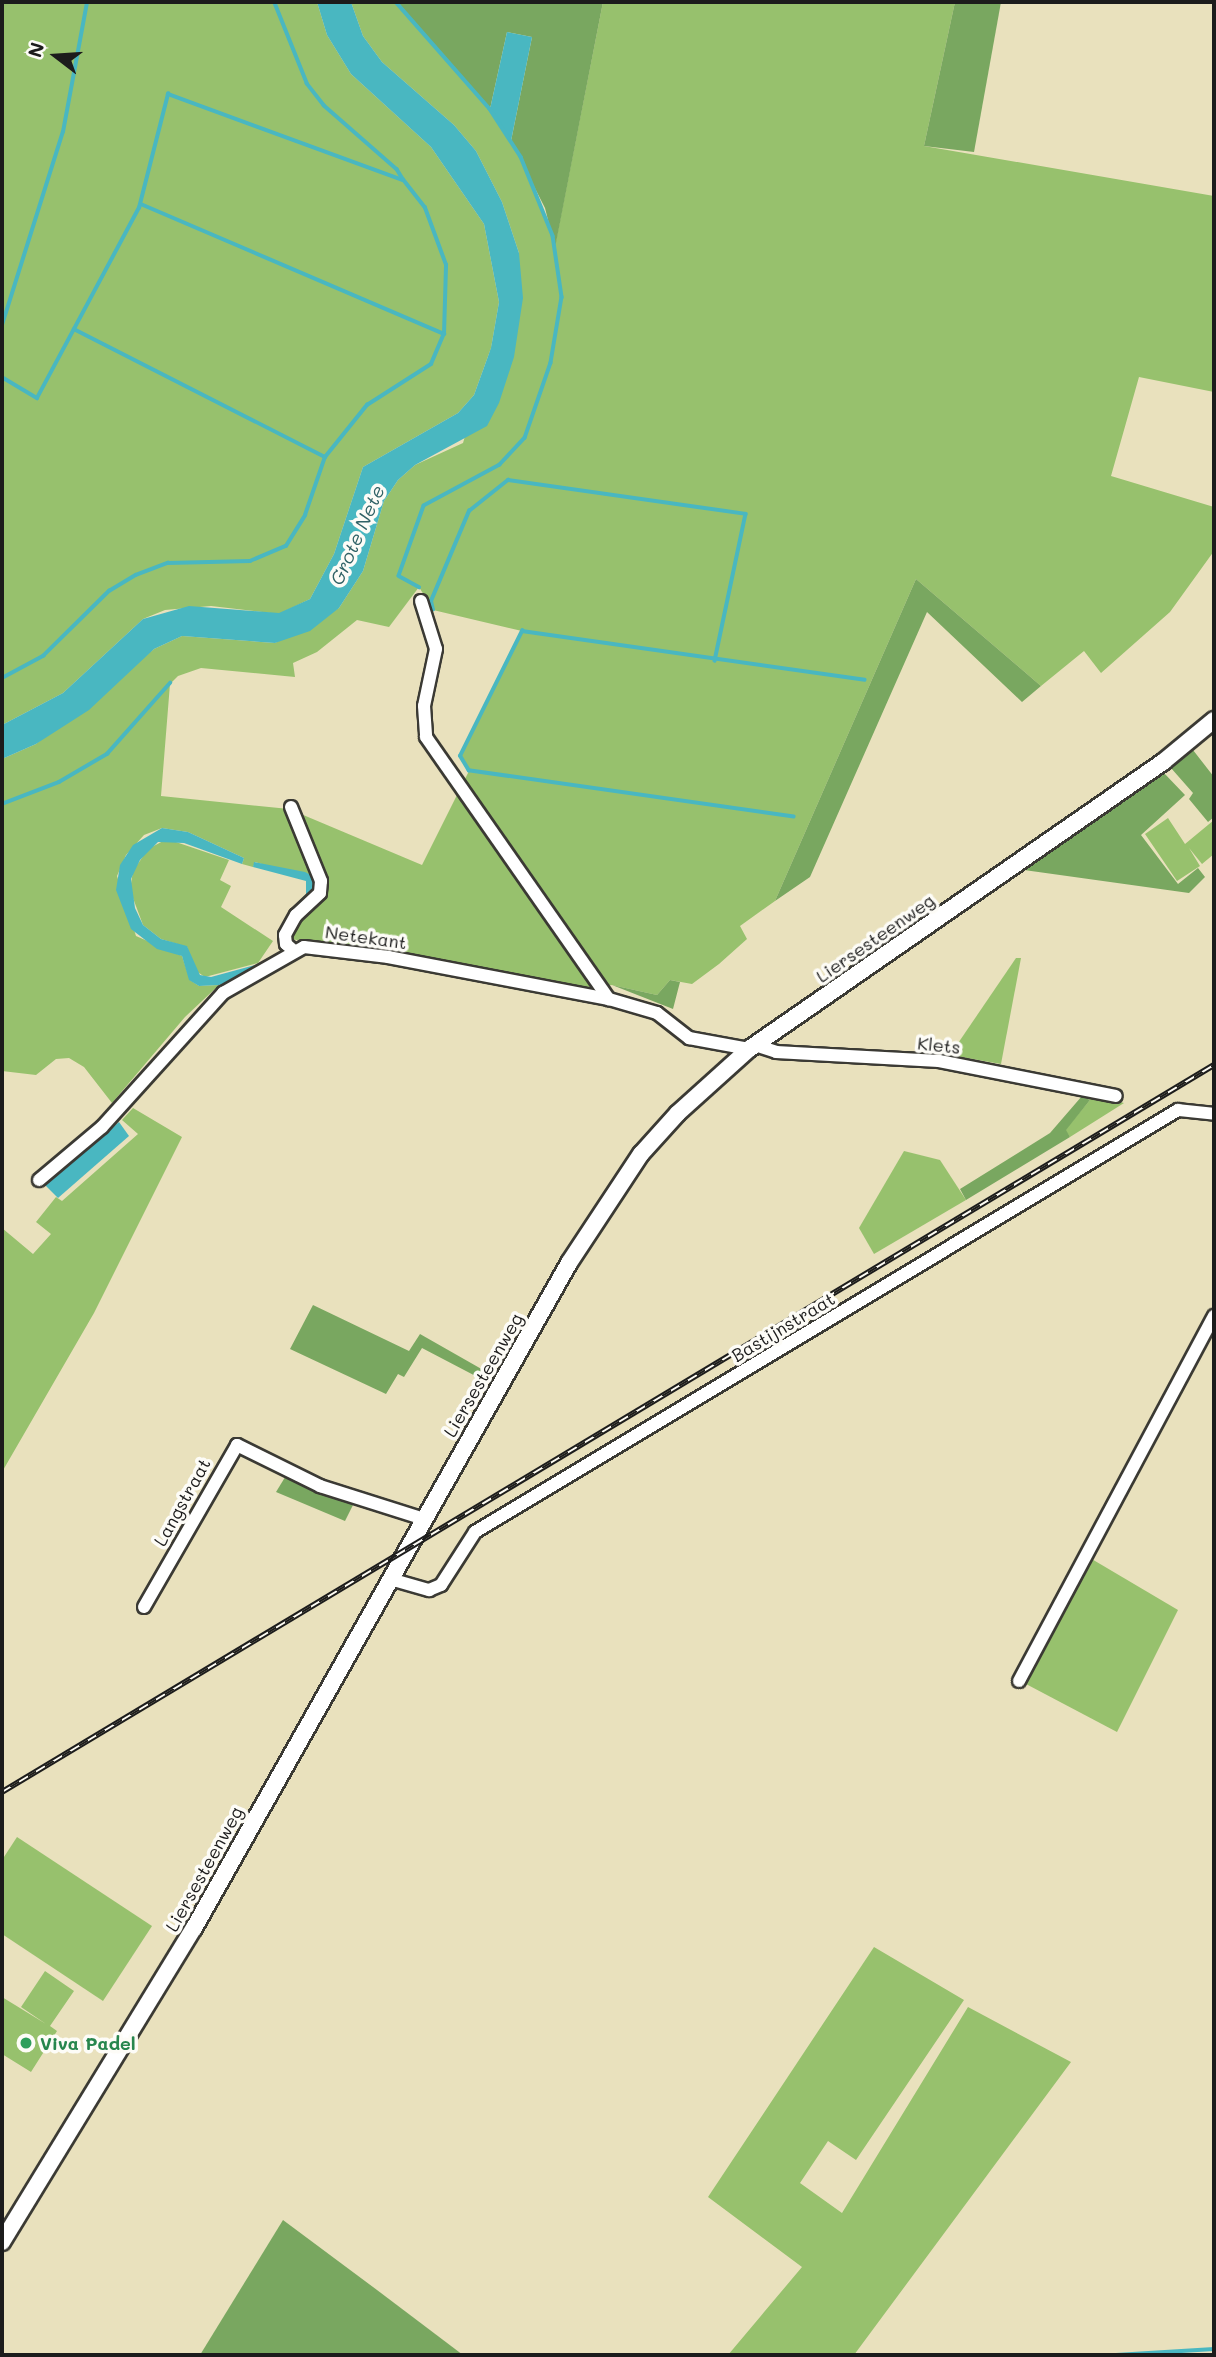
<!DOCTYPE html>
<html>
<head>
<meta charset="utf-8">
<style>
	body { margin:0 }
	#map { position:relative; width:1216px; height:2357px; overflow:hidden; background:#e9e1bd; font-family:Mali,sans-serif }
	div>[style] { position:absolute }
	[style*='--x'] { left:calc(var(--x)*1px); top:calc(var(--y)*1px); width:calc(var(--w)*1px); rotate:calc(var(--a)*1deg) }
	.green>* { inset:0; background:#97c16d }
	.forest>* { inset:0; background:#79a760 }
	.water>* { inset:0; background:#49b7c1 }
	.stream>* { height:3.5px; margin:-1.75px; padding:0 1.75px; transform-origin:1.75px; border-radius:1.75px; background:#49b7c1 }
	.roads { filter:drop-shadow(2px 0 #3b3a34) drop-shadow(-2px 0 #3b3a34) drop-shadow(0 2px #3b3a34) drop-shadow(0 -2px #3b3a34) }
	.street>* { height:12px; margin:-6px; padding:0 6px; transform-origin:6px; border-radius:6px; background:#fff }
	.secondary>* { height:16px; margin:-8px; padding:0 8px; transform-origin:8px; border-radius:8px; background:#fff }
	.rail>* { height:6px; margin-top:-3px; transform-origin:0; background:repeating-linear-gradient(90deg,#fdfcf7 0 10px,#1c1c1c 0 20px); box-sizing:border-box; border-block:2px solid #1c1c1c }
	.dots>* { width:19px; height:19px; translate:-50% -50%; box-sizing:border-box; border:4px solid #fdfcf7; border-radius:50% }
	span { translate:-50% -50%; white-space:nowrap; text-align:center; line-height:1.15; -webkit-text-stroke:7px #fdfcf7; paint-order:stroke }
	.street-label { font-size:18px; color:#1c1c1c }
	.leisure-label { font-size:18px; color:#27864d; font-weight:700 }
	.left { translate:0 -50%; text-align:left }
	.water-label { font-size:19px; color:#306266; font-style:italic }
	.frame { position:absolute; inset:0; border:4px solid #1c1c1c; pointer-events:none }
	.north { position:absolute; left:21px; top:21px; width:70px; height:70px; -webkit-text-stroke:5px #fdfcf7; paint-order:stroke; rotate:287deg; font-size:19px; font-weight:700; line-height:28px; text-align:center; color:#1c1c1c }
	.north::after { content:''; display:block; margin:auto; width:24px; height:32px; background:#1c1c1c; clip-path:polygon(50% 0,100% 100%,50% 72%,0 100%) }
</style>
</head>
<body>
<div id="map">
	<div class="green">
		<div style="clip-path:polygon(2px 2px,317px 2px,327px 35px,351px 74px,431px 147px,484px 224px,499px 302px,491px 348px,474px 395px,458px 413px,363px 467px,334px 554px,310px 599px,279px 614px,211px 606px,165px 610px,143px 619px,63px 693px,2px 725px)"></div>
		<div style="clip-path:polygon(evenodd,351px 2px,396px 2px,490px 109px,530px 174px,555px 246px,603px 2px,955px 2px,924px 146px,1214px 196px,1214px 392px,1139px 377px,1111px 476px,1214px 507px,1214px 551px,1170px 612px,1101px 673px,1084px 651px,1041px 686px,916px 579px,775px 901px,740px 926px,747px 939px,719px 964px,692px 984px,670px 980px,657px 995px,612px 985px,585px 989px,291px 939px,290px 931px,315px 880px,255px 862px,253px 867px,242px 864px,244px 858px,188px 832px,162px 828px,144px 835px,126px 855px,117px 876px,136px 936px,182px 956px,190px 980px,199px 986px,219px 985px,185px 1017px,112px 1103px,84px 1067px,69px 1058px,56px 1059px,36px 1075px,2px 1071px,2px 759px,36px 744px,154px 649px,182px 636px,275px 643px,339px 608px,363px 571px,384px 501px,398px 480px,415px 465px,463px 443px,519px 253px,502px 202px,476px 151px,454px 125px,382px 62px,363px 36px,351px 2px,419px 587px,433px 610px,522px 631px,460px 756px,469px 771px,422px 865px,289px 809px,161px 796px,170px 684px,178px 676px,201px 668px,295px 677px,293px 663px,317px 652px,357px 620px,389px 627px,419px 587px)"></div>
		<div style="clip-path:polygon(1168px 818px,1185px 844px,1214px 820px,1214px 854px,1202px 864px,1189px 848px,1200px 866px,1177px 881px,1145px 834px)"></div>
		<div style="clip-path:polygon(167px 839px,229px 860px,220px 880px,231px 886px,221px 907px,273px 941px,258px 963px,205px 977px,196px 971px,187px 947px,161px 939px,143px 925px,130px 890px,133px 871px,148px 849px)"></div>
		<div style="clip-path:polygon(1016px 958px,1021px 958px,1001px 1064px,950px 1055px)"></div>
		<div style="clip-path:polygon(1084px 1092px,1124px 1103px,1070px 1137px,1065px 1130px,1090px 1100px,1082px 1096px)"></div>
		<div style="clip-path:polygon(133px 1108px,182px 1137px,94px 1313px,2px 1472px,2px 1228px,33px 1254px,51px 1234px,36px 1222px,56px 1197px,62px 1201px,138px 1134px,122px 1120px)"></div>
		<div style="clip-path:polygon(904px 1151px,940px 1160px,966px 1200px,874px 1254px,859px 1228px)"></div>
		<div style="clip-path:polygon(1090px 1558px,1178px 1610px,1117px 1732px,1026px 1684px)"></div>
		<div style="clip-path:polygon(17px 1837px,152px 1926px,103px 2001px,2px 1934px,2px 1860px)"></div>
		<div style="clip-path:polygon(874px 1947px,964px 2000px,856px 2160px,828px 2141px,800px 2183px,842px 2213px,968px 2007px,1071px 2062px,854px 2355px,728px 2355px,802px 2267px,708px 2197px)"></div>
		<div style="clip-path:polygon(45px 1971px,74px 1991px,50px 2026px,57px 2031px,31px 2072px,2px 2054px,2px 1997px,46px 2024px,21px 2007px)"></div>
	</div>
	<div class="forest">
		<div style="clip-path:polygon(396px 2px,603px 2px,555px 248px,545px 208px,511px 141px,532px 37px,507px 32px,490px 109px)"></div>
		<div style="clip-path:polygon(955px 2px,1001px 2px,974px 152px,924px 146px)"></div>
		<div style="clip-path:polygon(916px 579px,1041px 686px,1022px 702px,927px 612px,810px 877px,775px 901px)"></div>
		<div style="clip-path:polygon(1193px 750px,1214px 777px,1214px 817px,1208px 822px,1189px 799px,1193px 793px,1171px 768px)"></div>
		<div style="clip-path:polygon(1163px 772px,1185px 795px,1141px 835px,1178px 884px,1198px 868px,1205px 877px,1189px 893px,1024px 870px)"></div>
		<div style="clip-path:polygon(670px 980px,680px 982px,673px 1009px,612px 985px,657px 995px)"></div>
		<div style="clip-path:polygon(1082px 1096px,1090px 1100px,1066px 1130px,1070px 1137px,966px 1200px,960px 1189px,1050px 1133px)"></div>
		<div style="clip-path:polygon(313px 1305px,409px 1351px,420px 1334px,492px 1375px,487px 1382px,422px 1348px,404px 1377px,398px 1374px,386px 1394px,290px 1349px)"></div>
		<div style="clip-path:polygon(287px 1474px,353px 1505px,345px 1521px,276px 1492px)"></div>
		<div style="clip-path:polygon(283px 2220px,377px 2290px,463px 2355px,200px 2355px)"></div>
	</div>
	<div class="water">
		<div style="clip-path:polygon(317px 2px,351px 2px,363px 36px,382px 62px,454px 125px,476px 151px,502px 202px,519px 253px,523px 298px,514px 357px,499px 403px,487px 426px,415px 465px,398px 480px,384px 501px,363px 571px,339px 608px,310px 631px,275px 643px,182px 636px,154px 649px,89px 710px,36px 744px,2px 759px,2px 725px,63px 693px,143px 619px,189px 606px,279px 613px,310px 599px,334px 554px,363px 467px,458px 413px,474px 395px,491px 348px,499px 302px,484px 224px,431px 147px,351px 74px,327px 35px)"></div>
		<div style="clip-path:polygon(507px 32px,532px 37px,511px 141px,490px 109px)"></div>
		<div style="clip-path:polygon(162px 828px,188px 832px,244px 858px,242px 864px,184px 843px,158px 842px,140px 860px,131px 879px,135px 908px,143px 925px,161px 939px,187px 946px,200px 975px,211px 977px,259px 964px,253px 973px,219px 985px,199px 986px,189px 980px,182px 956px,157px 949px,131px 929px,116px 890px,120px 865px,133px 845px)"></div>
		<div style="clip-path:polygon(254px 862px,305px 872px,314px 877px,316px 888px,302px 906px,299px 901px,306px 894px,306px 881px,253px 867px)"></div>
		<div style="clip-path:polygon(119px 1122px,129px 1136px,58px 1198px,45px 1185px)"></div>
	</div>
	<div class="stream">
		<div style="--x:396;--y:2;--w:142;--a:48.7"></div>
		<div style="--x:490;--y:109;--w:57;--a:57.1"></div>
		<div style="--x:521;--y:157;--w:85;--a:67.9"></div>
		<div style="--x:553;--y:236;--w:62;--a:81.6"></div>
		<div style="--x:562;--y:297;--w:67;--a:99.5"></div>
		<div style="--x:551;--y:363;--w:79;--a:109.1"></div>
		<div style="--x:525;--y:438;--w:37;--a:133"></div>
		<div style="--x:500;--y:465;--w:86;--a:151.7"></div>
		<div style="--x:424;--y:506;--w:74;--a:109.7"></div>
		<div style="--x:399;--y:576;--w:23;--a:29"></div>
		<div style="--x:141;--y:204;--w:330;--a:23.2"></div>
		<div style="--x:444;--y:334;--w:69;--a:-88.3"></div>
		<div style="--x:446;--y:265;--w:61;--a:-110.2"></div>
		<div style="--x:425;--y:208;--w:36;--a:-128"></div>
		<div style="--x:2;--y:325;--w:202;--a:-72.5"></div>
		<div style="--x:63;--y:132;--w:132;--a:-79.5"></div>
		<div style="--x:74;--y:329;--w:282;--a:27"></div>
		<div style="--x:325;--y:457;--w:67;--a:-51.1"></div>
		<div style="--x:367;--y:405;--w:76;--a:-32.6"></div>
		<div style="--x:431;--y:364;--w:33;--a:-67"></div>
		<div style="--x:2;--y:377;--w:41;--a:31"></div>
		<div style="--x:37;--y:398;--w:216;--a:-61.8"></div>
		<div style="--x:139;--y:208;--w:118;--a:-75.7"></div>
		<div style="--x:168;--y:94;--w:250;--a:20.1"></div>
		<div style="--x:403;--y:180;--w:12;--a:-121"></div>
		<div style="--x:397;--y:170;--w:97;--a:-138.8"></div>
		<div style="--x:324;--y:106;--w:28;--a:-128"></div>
		<div style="--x:307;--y:84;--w:88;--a:-111.9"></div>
		<div style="--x:433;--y:610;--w:9;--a:-103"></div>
		<div style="--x:431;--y:601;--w:98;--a:-67.1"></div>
		<div style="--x:469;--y:511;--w:50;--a:-38.5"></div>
		<div style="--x:508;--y:480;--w:240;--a:8.1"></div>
		<div style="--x:746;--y:514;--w:150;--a:101.9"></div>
		<div style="--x:2;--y:678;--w:47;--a:-28.2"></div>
		<div style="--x:43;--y:656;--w:93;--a:-44.6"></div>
		<div style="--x:109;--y:591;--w:31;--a:-31"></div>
		<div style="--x:136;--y:575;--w:34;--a:-21"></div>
		<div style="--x:168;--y:563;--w:82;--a:-1.4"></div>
		<div style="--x:250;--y:561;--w:39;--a:-23"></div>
		<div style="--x:286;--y:546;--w:36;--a:-58"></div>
		<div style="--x:305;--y:515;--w:61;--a:-71"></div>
		<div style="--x:2;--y:804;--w:61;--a:-21.1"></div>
		<div style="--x:59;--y:782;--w:56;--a:-30.3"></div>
		<div style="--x:107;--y:754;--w:95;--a:-48.4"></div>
		<div style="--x:794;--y:817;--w:328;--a:-171.9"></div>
		<div style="--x:469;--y:771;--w:17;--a:-121"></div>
		<div style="--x:460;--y:756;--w:140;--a:-63.6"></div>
		<div style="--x:522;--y:631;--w:346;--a:8.1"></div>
		<div style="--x:968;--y:2355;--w:24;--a:0"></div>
		<div style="--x:1116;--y:2355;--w:98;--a:-3.5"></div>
	</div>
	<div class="roads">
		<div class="street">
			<div style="--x:421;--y:601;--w:50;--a:72.6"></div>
			<div style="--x:436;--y:649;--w:58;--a:101.9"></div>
			<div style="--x:424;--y:706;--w:31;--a:86"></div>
			<div style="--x:426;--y:737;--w:320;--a:55.1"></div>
			<div style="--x:291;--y:807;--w:80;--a:67.9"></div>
			<div style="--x:321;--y:881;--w:12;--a:95"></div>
			<div style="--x:320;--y:893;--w:33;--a:137"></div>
			<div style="--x:296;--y:915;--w:23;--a:119"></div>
			<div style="--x:285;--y:935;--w:9;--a:84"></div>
			<div style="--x:286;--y:944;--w:11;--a:41"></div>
			<div style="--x:755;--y:1045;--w:22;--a:18"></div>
			<div style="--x:776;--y:1052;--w:163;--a:3.2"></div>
			<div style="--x:939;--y:1061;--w:180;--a:11.2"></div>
			<div style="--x:39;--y:1180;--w:82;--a:-40.1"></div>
			<div style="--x:102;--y:1127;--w:181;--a:-47.9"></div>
			<div style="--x:223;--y:993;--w:93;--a:-29.6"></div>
			<div style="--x:304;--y:947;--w:85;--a:6.8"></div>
			<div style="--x:388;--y:957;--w:225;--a:10.8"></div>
			<div style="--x:609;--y:999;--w:50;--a:16.3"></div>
			<div style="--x:657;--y:1013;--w:41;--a:38"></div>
			<div style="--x:689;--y:1038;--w:61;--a:10.4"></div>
			<div style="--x:390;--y:1579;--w:41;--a:15.8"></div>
			<div style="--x:429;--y:1590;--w:13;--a:-23"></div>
			<div style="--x:441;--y:1585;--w:63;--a:-57.3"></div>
			<div style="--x:475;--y:1532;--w:820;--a:-30.98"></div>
			<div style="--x:1178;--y:1110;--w:36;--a:6"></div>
			<div style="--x:144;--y:1607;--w:187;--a:-60.1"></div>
			<div style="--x:237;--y:1445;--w:93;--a:26.3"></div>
			<div style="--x:320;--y:1486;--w:109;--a:17.6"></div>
			<div style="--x:1019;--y:1681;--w:414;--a:-61.9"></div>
		</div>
		<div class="secondary">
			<div style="--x:2;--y:2242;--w:368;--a:-58.6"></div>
			<div style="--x:194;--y:1928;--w:763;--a:-60.58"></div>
			<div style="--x:569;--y:1263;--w:131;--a:-56.6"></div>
			<div style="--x:641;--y:1154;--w:55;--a:-47.9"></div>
			<div style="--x:678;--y:1113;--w:96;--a:-42"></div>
			<div style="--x:749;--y:1049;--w:504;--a:-34.73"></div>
			<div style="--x:1163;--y:762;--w:66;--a:-39.5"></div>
		</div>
	</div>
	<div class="rail">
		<div style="--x:2;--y:1792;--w:1413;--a:-30.96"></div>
	</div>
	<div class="dots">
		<div style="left:26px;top:2043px;background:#2e9e5b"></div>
	</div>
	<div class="street-label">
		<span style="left:366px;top:937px;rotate:8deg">Netekant</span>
		<span style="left:875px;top:938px;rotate:-35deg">Liersesteenweg</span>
		<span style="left:939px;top:1045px;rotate:6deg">Klets</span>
		<span style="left:783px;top:1327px;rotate:-31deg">Bastijnstraat</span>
		<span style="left:483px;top:1375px;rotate:-60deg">Liersesteenweg</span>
		<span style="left:182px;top:1502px;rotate:-61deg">Langstraat</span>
		<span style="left:204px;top:1869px;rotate:-61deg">Liersesteenweg</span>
	</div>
	<div class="leisure-label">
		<span class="left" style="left:40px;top:2043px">Viva Padel</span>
	</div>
	<div class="water-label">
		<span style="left:357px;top:535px;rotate:-66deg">Grote Nete</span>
	</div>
	<div class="frame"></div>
	<div class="north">N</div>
</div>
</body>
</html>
